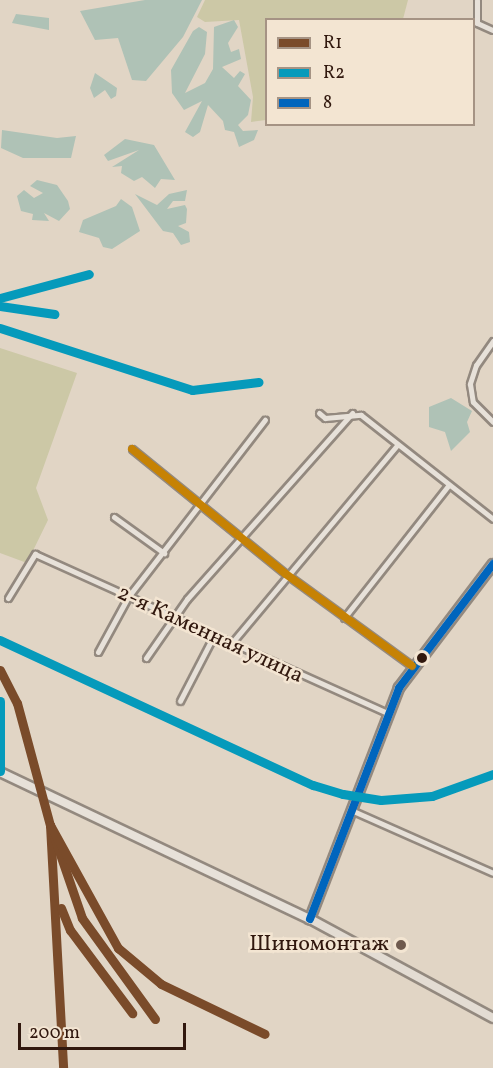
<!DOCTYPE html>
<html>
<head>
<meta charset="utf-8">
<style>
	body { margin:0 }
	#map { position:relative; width:493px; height:1068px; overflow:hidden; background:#e1d5c5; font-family:Vollkorn,serif }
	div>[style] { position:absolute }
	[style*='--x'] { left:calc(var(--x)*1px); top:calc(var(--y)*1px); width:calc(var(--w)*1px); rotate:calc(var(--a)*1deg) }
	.green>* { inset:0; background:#ccc8a6 }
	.water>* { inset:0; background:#afc2b6 }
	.roads { filter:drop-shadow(2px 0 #93897f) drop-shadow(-2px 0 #93897f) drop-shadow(0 2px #93897f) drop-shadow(0 -2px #93897f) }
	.minor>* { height:5px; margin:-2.5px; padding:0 2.5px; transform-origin:2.5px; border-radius:2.5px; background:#e7e1d9 }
	.secondary>* { height:8px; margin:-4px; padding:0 4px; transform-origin:4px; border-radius:4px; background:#e7e1d9 }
	.primary>* { height:8px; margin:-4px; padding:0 4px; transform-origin:4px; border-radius:4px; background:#e3dcd3 }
	.bus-1>* { height:8px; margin:-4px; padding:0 4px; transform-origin:4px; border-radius:4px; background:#0065bd }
	.bus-2>* { height:8px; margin:-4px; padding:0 4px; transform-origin:4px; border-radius:4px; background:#c68204 }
	.rail-1>* { height:9px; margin:-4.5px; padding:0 4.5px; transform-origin:4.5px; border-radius:4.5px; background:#7a4b2a }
	.rail-2>* { height:9px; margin:-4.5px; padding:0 4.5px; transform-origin:4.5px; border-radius:4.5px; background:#059abb }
	.dots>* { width:16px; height:16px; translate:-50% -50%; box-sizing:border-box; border:3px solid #f3e5d2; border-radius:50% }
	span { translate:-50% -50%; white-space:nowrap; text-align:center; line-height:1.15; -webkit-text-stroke:5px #f3e5d2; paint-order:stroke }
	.street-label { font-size:22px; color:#31180e }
	.poi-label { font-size:22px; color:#31180e }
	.right { translate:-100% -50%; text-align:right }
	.legend { position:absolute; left:265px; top:18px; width:210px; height:108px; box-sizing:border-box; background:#f3e5d2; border:2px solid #a59384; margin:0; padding:8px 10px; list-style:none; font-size:18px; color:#31180e }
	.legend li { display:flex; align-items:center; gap:12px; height:30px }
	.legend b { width:30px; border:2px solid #a59384 }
	.scale { position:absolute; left:18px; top:1023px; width:168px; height:27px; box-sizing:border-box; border:3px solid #31180e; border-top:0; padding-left:8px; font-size:18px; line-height:21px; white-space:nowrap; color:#31180e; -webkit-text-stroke:4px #f3e5d2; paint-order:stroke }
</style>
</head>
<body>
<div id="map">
	<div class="green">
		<div style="clip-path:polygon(205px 0,408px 0,403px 19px,266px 20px,266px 120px,251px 122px,253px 97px,239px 20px,205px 22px,197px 17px)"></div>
		<div style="clip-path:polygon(0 348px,77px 373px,36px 488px,48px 520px,27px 563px,0 553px)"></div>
	</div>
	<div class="water">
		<div style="clip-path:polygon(145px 0,202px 0,183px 37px,146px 81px,132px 80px,118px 38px,95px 40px,80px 11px)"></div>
		<div style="clip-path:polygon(16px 14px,49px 18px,49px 30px,12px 23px)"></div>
		<div style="clip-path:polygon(234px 20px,238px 27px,228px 43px,231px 52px,239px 49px,241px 59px,222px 67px,234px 78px,240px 71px,245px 74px,238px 86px,251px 100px,248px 115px,238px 125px,243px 131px,258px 130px,254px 140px,239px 147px,234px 132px,225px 130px,223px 121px,208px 105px,200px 132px,193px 137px,185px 132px,202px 101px,184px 110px,172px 93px,171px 70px,193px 31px,199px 27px,207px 32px,205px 54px,185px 93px,205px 83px,213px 69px,214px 27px)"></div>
		<div style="clip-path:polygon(95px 73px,117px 88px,116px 96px,111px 99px,105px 90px,94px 98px,90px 88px)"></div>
		<div style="clip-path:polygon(2px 130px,57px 138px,76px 136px,71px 158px,23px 158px,1px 148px)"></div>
		<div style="clip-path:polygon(125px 139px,154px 145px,175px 180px,161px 179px,155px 188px,142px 177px,134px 181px,121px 173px,122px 166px,112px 167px,139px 150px,108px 161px,104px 155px)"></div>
		<div style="clip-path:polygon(37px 180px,57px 185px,68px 201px,70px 209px,59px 221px,44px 213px,49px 221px,32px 220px,33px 214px,21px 211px,17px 196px,24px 190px,34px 198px,43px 193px,30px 186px)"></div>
		<div style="clip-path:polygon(187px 190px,185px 201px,173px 201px,167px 209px,185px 205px,187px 209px,186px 223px,178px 226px,189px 232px,190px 242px,181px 245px,173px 233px,163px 231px,135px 194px,157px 205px,169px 194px)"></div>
		<div style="clip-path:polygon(121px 199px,132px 207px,140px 231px,112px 249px,103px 247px,99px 238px,79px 232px,83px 220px,116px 206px)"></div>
		<div style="clip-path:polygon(451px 398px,472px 411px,467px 422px,470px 432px,451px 451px,445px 432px,429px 427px,429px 407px)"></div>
	</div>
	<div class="roads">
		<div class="minor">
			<div style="--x:477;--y:0;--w:23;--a:90"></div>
			<div style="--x:477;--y:23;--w:17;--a:24"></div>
			<div style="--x:493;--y:341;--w:29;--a:125"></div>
			<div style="--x:476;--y:365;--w:20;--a:108"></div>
			<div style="--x:470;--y:384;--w:18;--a:81"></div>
			<div style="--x:473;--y:402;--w:28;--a:45"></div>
			<div style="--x:319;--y:413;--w:8;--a:40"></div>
			<div style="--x:325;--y:418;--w:36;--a:-5"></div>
			<div style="--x:361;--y:415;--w:168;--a:38.2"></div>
			<div style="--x:132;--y:449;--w:198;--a:39.1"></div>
			<div style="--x:286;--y:574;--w:156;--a:36.1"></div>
			<div style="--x:114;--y:517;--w:62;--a:35.8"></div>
			<div style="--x:8;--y:598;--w:52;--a:-58.5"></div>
			<div style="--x:35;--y:554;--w:386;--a:24.3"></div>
			<div style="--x:344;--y:618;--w:168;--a:-51.8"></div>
			<div style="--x:230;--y:645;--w:261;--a:-50.1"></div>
			<div style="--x:98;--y:652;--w:63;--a:-61.4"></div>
			<div style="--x:128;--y:597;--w:224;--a:-52.3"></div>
			<div style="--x:146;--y:658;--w:72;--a:-55.2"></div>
			<div style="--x:187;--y:599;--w:249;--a:-48.4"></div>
			<div style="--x:180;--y:701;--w:72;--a:-62.7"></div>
			<div style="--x:351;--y:810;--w:155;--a:23.9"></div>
		</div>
		<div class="secondary">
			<div style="--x:0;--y:772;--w:343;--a:25.4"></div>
		</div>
		<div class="primary">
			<div style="--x:493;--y:564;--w:156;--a:127.2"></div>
			<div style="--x:399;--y:688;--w:248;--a:111.1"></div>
			<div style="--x:310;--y:919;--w:208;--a:28.4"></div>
		</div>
	</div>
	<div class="bus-1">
		<div style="--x:310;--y:919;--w:248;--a:-68.9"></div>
		<div style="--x:399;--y:688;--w:156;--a:-52.8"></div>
	</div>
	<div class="bus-2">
		<div style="--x:132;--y:449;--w:198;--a:39.1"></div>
		<div style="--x:286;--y:574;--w:156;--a:36.1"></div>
	</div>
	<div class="rail-1">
		<div style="--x:0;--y:670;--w:37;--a:63"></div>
		<div style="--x:17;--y:703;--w:126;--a:74.9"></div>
		<div style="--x:50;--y:825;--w:243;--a:86.9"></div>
		<div style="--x:61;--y:908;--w:24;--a:68"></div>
		<div style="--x:70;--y:930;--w:104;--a:53.2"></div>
		<div style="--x:155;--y:1019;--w:125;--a:-125.9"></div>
		<div style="--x:82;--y:918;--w:98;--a:-109"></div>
		<div style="--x:50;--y:825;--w:141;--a:61.1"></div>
		<div style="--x:118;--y:948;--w:56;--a:39.9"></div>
		<div style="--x:161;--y:984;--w:115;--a:25.7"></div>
	</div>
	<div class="rail-2">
		<div style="--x:0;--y:298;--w:92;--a:-15.1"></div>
		<div style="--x:0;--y:306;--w:55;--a:8.4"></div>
		<div style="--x:0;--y:328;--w:202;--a:17.9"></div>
		<div style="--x:192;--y:390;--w:67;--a:-6.8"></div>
		<div style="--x:0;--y:640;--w:345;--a:24.9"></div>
		<div style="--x:313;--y:785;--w:31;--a:17"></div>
		<div style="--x:343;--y:794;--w:38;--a:9"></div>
		<div style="--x:381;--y:800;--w:51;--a:-4.5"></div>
		<div style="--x:432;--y:796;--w:65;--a:-19.8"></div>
		<div style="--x:0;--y:701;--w:70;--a:90"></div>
	</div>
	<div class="dots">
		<div style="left:422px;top:658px;background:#31180e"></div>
		<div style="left:401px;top:945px;background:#6f5a4e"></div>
	</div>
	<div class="street-label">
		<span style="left:210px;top:635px;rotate:25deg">2-я Каменная улица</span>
	</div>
	<div class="poi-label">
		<span class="right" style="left:389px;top:945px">Шиномонтаж</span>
	</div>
	<ul class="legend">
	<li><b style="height:8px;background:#7a4b2a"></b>R1</li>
	<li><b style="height:8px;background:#059abb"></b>R2</li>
	<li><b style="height:8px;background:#0065bd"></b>8</li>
	</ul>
	<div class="scale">200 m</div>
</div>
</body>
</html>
